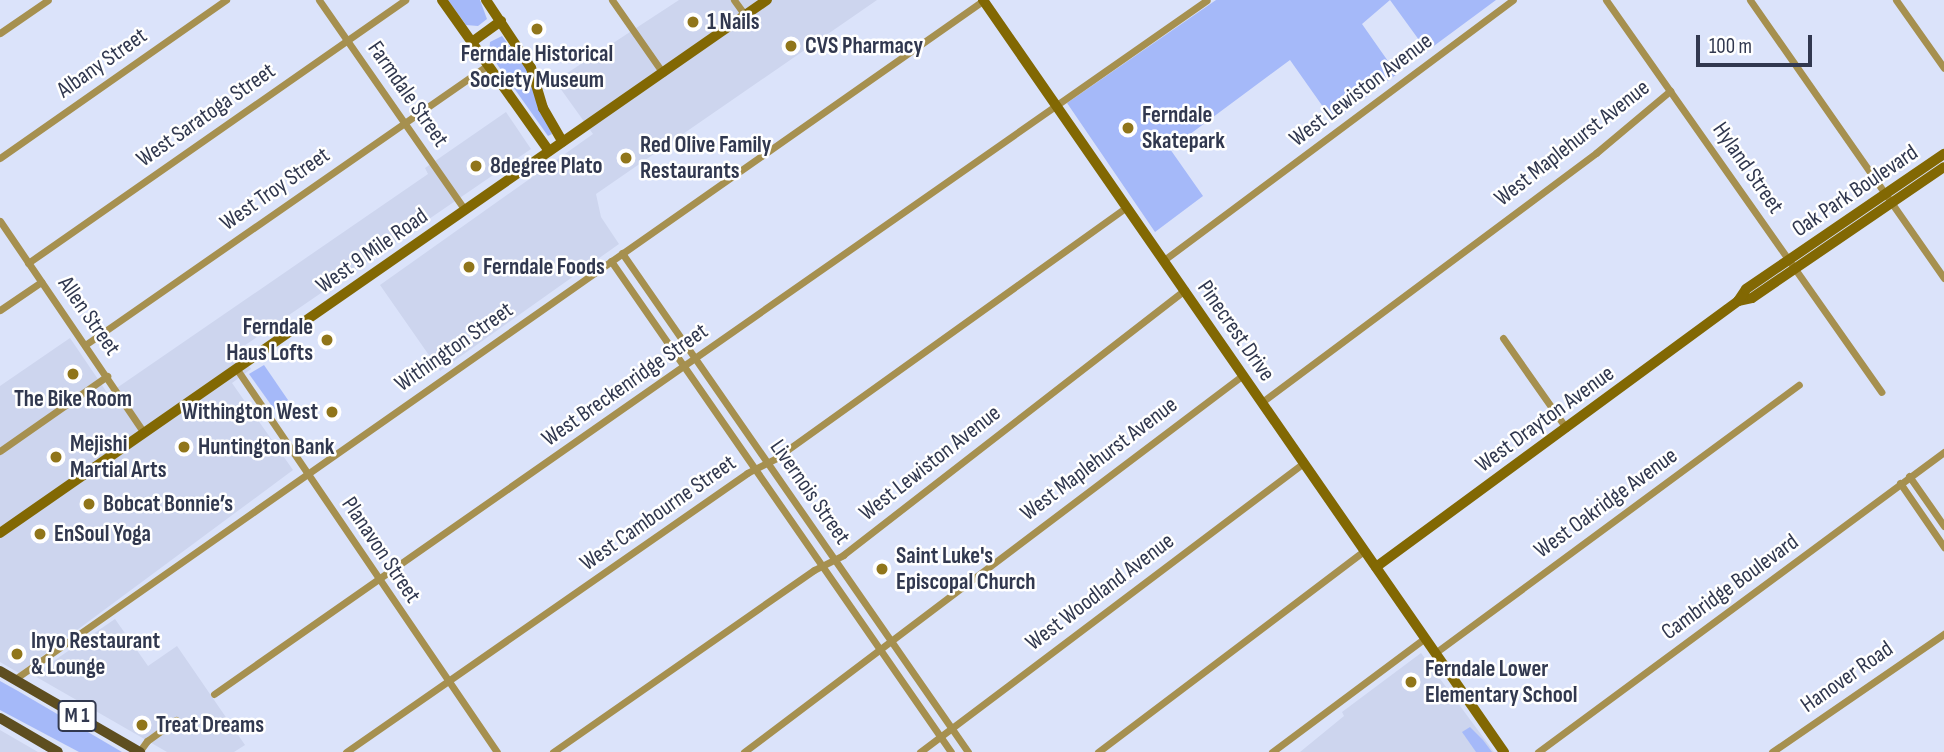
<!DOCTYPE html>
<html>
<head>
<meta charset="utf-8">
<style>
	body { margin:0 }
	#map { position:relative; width:1944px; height:752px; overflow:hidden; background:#dbe3fa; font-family:"Sofia Sans Condensed",sans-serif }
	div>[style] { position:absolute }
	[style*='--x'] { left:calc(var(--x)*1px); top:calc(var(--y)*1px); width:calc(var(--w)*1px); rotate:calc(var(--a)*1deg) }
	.built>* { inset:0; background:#cdd5ee }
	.green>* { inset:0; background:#a5b9f9 }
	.street>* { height:7px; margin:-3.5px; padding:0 3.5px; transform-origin:3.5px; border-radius:3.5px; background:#a6904f }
	.secondary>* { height:10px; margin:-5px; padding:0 5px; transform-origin:5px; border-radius:5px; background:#826803 }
	.primary>* { height:10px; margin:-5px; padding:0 5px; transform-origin:5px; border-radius:5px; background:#5e4e20 }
	.dots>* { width:19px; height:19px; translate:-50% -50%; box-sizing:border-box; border:4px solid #fff; border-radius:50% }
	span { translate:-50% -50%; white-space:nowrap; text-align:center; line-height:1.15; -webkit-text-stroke:5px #fff; paint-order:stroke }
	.shield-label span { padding:2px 5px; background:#fff; border:2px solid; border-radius:5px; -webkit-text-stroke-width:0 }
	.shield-label { font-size:21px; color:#31384f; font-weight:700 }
	.poi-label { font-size:23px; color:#31384f; font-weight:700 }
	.left { translate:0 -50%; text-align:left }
	.right { translate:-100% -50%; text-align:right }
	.street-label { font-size:23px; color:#31384f }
	.scale { position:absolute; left:1696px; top:35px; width:116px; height:32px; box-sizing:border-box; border:4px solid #31384f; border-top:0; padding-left:9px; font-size:21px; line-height:24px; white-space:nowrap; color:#31384f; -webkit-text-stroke:5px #fff; paint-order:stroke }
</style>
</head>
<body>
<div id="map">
	<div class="built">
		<div style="clip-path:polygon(679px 0,877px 0,596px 194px,601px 217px,619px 244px,440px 371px,380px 285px,593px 134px,555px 81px)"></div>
		<div style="clip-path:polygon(506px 112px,531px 149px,238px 350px,251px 369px,232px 383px,293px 470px,19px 673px,0 662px,0 386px,70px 338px,108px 394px,428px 174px,425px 168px)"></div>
		<div style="clip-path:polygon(115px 619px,148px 666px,177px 646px,245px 745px,234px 752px,167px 752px,33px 675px)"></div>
		<div style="clip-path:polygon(1421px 653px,1494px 752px,1300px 752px,1344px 716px,1342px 712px)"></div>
		<div style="clip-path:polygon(0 730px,38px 752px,0 752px)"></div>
	</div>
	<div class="green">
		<div style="clip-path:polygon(448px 0,480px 0,487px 19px,478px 26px,466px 25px)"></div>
		<div style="clip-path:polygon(1216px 0,1496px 0,1427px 51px,1390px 0,1362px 24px,1397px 74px,1333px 121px,1290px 60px,1170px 149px,1203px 196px,1155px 232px,1067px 103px)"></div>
		<div style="clip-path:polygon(502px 36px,526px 68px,552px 134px,548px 136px,489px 53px,490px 42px)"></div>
		<div style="clip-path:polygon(264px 365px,288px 400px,274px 409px,249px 374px)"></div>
		<div style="clip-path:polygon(0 681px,18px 691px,122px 752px,79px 752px,0 710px)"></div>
		<div style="clip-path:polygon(1470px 727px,1483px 740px,1492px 752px,1476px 752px,1462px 732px)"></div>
	</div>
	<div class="street">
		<div style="--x:319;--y:0;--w:256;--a:55.2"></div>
		<div style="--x:612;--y:0;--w:89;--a:55.1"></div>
		<div style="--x:734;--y:0;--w:19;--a:54"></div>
		<div style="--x:1606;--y:0;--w:479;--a:54.9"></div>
		<div style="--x:1750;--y:0;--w:339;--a:55.1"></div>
		<div style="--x:1896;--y:0;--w:83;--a:54.8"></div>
		<div style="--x:0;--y:33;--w:58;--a:-34.5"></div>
		<div style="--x:0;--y:158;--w:276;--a:-35"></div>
		<div style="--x:0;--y:221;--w:256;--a:55.8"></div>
		<div style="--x:622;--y:253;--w:607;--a:55.26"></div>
		<div style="--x:1164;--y:260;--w:435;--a:-36.7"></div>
		<div style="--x:611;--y:261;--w:597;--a:55.3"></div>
		<div style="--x:28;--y:263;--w:460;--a:-34.9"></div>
		<div style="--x:0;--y:310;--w:50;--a:-34.3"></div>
		<div style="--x:1503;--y:338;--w:110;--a:55"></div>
		<div style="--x:85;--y:345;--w:491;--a:-34.8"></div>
		<div style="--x:236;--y:368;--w:464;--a:55.8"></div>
		<div style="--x:1262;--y:402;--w:417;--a:-36.7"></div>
		<div style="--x:1596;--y:153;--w:97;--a:-40"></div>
		<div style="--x:0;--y:451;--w:131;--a:-35"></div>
		<div style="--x:1909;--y:476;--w:61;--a:55"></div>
		<div style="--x:1900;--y:483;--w:78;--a:55.5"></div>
		<div style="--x:1435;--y:653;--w:452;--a:-36.4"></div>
		<div style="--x:15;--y:679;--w:1183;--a:-35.02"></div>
		<div style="--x:214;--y:694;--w:1211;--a:-34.95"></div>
		<div style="--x:139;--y:752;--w:14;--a:-54"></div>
		<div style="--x:147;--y:741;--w:36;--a:-36"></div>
		<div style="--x:346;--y:752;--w:489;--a:-34.8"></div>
		<div style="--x:747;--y:473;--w:33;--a:-27"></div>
		<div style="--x:776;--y:458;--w:432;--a:-35.6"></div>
		<div style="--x:553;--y:752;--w:318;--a:-34.9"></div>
		<div style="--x:814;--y:570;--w:33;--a:-27"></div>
		<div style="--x:843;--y:555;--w:433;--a:-37.8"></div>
		<div style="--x:744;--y:752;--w:625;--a:-37.07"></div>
		<div style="--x:920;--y:752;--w:481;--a:-37"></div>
		<div style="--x:1098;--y:752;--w:333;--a:-37.1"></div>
		<div style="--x:1272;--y:752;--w:191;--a:-36.7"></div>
		<div style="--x:1538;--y:752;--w:505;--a:-36.46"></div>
		<div style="--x:1772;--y:752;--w:209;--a:-34.5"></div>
	</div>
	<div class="secondary">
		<div style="--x:442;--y:0;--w:185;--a:54.7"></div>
		<div style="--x:486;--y:0;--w:82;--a:56.5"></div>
		<div style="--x:531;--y:68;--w:42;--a:73.3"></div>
		<div style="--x:543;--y:108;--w:39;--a:60"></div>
		<div style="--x:983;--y:0;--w:915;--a:55.29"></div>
		<div style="--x:472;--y:42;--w:36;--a:-36"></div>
		<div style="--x:1738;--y:301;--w:14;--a:-12"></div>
		<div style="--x:1752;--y:298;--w:232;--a:-34.3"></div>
		<div style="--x:0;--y:533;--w:934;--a:-34.8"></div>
		<div style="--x:1376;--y:567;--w:449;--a:-36.3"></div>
		<div style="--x:1738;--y:301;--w:14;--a:-56"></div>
		<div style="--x:1746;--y:289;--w:240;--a:-34.3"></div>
	</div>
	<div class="primary">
		<div style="--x:0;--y:671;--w:162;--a:30.1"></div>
		<div style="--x:0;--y:718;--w:67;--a:30.4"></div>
	</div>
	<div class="dots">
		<div style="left:693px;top:22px;background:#90751a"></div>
		<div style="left:537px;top:29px;background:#90751a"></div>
		<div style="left:791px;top:46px;background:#90751a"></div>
		<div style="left:1128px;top:128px;background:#90751a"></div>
		<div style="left:626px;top:158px;background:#90751a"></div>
		<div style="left:476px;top:166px;background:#90751a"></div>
		<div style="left:469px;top:267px;background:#90751a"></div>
		<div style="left:327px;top:340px;background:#90751a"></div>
		<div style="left:73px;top:374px;background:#90751a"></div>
		<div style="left:332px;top:412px;background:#90751a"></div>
		<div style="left:184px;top:447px;background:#90751a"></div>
		<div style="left:56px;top:457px;background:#90751a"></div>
		<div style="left:89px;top:504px;background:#90751a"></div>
		<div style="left:40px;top:534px;background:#90751a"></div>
		<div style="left:882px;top:569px;background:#90751a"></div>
		<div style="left:17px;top:654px;background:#90751a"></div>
		<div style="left:1411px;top:682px;background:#90751a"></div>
		<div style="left:142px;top:725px;background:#90751a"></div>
	</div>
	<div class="shield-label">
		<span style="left:77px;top:716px">M 1</span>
	</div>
	<div class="poi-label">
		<span class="left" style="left:707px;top:22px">1 Nails</span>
		<span class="left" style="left:805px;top:46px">CVS Pharmacy</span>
		<span style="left:537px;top:67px">Ferndale Historical<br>Society Museum</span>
		<span class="left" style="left:1142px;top:128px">Ferndale<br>Skatepark</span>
		<span class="left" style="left:640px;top:158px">Red Olive Family<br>Restaurants</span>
		<span class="left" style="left:490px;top:166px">8degree Plato</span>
		<span class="left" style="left:483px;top:267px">Ferndale Foods</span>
		<span class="right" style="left:313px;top:340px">Ferndale<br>Haus Lofts</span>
		<span style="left:73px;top:399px">The Bike Room</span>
		<span class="right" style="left:318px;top:412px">Withington West</span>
		<span class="left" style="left:70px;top:457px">Mejishi<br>Martial Arts</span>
		<span class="left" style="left:198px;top:447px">Huntington Bank</span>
		<span class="left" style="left:103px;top:504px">Bobcat Bonnie’s</span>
		<span class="left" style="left:54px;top:534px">EnSoul Yoga</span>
		<span class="left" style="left:896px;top:569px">Saint Luke's<br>Episcopal Church</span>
		<span class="left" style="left:31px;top:654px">Inyo Restaurant<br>&amp; Lounge</span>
		<span class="left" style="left:1425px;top:682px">Ferndale Lower<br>Elementary School</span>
		<span class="left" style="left:156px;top:725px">Treat Dreams</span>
	</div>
	<div class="street-label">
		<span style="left:102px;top:63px;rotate:-35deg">Albany Street</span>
		<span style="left:1361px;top:90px;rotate:-37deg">West Lewiston Avenue</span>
		<span style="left:408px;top:94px;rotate:55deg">Farmdale Street</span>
		<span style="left:206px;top:115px;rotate:-35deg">West Saratoga Street</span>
		<span style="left:1572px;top:143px;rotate:-38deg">West Maplehurst Avenue</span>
		<span style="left:1748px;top:168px;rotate:55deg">Hyland Street</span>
		<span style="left:275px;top:189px;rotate:-35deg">West Troy Street</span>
		<span style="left:1855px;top:191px;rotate:-34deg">Oak Park Boulevard</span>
		<span style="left:372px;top:251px;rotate:-35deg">West 9 Mile Road</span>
		<span style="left:89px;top:316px;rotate:55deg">Allen Street</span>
		<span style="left:1236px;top:331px;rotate:55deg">Pinecrest Drive</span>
		<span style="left:454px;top:347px;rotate:-35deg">Withington Street</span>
		<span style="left:625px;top:385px;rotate:-35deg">West Breckenridge Street</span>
		<span style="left:1545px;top:419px;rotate:-36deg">West Drayton Avenue</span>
		<span style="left:1099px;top:459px;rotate:-37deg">West Maplehurst Avenue</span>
		<span style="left:930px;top:463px;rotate:-38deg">West Lewiston Avenue</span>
		<span style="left:810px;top:492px;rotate:55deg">Livernois Street</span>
		<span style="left:1606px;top:503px;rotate:-36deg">West Oakridge Avenue</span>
		<span style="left:658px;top:513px;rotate:-35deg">West Cambourne Street</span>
		<span style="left:381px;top:550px;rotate:56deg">Planavon Street</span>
		<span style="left:1730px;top:587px;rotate:-36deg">Cambridge Boulevard</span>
		<span style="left:1100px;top:592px;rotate:-37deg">West Woodland Avenue</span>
		<span style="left:1847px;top:677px;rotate:-35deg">Hanover Road</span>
	</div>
	<div class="scale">100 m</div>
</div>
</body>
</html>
